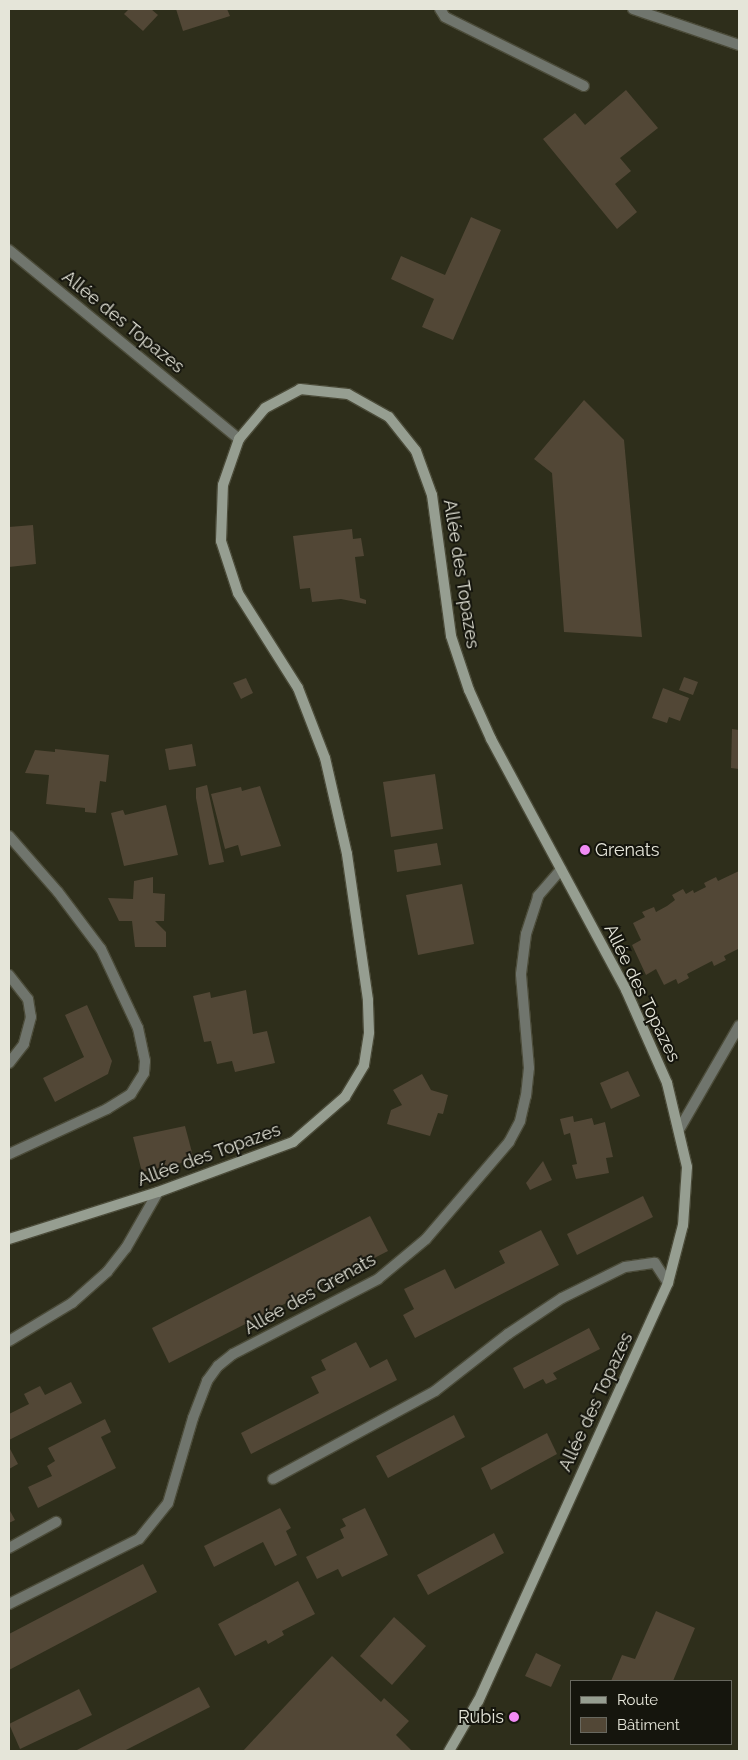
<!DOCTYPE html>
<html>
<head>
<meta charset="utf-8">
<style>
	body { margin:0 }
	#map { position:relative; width:748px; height:1760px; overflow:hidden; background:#2e2e1b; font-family:Raleway,sans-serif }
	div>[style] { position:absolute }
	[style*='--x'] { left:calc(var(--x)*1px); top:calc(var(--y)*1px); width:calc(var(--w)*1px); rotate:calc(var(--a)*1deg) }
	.building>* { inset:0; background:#524736 }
	.roads { filter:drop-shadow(1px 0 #4b4b39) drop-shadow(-1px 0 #4b4b39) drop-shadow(0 1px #4b4b39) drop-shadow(0 -1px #4b4b39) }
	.service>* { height:10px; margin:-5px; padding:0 5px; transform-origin:5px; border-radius:5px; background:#70756d }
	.minor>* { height:10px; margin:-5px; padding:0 5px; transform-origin:5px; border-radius:5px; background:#70756d }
	.secondary>* { height:10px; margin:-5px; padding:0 5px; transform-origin:5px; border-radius:5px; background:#969e91 }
	.dots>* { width:14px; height:14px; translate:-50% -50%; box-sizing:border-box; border:2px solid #15150d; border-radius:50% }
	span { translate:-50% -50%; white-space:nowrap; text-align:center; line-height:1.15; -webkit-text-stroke:4px #15150d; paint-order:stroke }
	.street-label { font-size:18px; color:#e5e5d9 }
	.poi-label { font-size:18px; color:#e5e5d9 }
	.left { translate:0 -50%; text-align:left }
	.right { translate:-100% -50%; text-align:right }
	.frame { position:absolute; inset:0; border:10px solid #e5e5d9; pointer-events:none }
	.legend { position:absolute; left:570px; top:1680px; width:162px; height:65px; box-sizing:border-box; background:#15150d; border:1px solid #68685f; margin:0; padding:6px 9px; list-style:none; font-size:15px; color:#e5e5d9 }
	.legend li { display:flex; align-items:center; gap:10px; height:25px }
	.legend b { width:25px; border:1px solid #68685f }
</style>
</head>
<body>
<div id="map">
	<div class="building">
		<div style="clip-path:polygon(129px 9px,151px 9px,158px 15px,143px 31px,124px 14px)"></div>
		<div style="clip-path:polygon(176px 9px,227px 9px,230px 16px,183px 31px)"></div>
		<div style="clip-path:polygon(626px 90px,658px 128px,620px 158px,631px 171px,615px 184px,637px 212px,617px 229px,543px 139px,575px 113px,585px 125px)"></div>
		<div style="clip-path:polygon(471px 217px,501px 230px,453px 340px,422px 327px,434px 299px,391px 279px,401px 256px,445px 275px)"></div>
		<div style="clip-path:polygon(584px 400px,624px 440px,642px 637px,564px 632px,552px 473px,534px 459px)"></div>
		<div style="clip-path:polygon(33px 525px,36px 564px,9px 567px,9px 527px)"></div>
		<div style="clip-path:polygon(352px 529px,353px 539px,361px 538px,364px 556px,355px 557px,360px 598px,366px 600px,366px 604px,341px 599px,312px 602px,310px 588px,300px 589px,293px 536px)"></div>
		<div style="clip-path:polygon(684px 677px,698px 682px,693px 695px,679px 690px)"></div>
		<div style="clip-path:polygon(246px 678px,253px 693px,241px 699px,233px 683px)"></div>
		<div style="clip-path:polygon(663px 688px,689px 698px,680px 721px,669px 717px,667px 723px,652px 718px)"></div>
		<div style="clip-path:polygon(732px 729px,739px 730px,739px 769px,731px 768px)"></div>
		<div style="clip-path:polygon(192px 744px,196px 766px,169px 770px,165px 749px)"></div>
		<div style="clip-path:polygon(55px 749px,109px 755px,106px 782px,100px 781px,96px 813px,85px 812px,85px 808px,46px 804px,49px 775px,25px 773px,35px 750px,55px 752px)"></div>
		<div style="clip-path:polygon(435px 774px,443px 829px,391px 837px,383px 782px)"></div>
		<div style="clip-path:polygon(207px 785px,224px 862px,209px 865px,196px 798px,196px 788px)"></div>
		<div style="clip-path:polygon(260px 786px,281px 846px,241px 856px,238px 845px,225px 849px,211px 794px,241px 787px,242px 791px)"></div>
		<div style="clip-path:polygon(166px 805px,178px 855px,124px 866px,111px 813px,123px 810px,125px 815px)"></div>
		<div style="clip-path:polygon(437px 843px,441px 865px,397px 872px,394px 850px)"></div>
		<div style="clip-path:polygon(739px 871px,739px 952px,738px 949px,724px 956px,726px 960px,714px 966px,712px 961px,687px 974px,689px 978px,678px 984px,676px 979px,664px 985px,656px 969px,646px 975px,632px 945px,641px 940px,633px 923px,645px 917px,642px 912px,654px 907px,656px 912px,667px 906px,675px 900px,672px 895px,683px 889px,686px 894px,693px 890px,694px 893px,706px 887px,704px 883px,716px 877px,718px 881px)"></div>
		<div style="clip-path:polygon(153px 877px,153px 893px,165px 894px,164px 921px,155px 921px,166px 932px,166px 947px,135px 947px,132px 921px,119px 921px,108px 898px,133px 899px,134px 881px)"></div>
		<div style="clip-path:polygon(462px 884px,474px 944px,418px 955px,406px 895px)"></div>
		<div style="clip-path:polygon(246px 990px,253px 1034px,267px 1031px,275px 1063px,235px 1072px,232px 1061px,217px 1064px,211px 1041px,204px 1042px,193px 996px,210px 992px,211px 998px)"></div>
		<div style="clip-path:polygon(87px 1005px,112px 1061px,108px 1074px,55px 1102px,43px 1078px,84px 1057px,65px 1015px)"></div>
		<div style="clip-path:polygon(628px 1071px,640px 1096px,611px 1109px,600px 1083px)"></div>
		<div style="clip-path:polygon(422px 1074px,431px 1090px,448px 1095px,443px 1114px,438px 1113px,430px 1136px,387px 1124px,391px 1110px,402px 1105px,393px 1090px)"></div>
		<div style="clip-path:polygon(573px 1116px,574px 1122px,592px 1118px,594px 1125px,605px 1122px,613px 1157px,606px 1158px,609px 1173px,576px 1179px,572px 1165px,577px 1164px,570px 1133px,564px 1135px,560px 1119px)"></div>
		<div style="clip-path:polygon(185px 1126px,194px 1160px,142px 1172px,133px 1137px)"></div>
		<div style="clip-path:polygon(543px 1161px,552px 1180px,530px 1190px,526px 1183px)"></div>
		<div style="clip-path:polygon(643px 1196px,653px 1217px,577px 1255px,567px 1234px)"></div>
		<div style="clip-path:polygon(370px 1216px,388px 1251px,169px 1363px,152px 1328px)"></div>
		<div style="clip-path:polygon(541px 1230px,559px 1265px,415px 1338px,403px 1315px,414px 1309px,404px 1289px,445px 1269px,455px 1289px,505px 1263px,499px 1251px)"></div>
		<div style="clip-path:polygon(589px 1328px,600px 1349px,553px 1373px,557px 1379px,546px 1384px,543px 1379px,524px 1389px,513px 1368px)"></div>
		<div style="clip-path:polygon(356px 1342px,370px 1368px,387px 1359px,397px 1380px,251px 1454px,241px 1433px,319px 1393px,311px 1377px,326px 1370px,321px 1360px)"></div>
		<div style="clip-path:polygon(71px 1382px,82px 1403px,9px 1440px,9px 1414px,29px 1404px,24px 1394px,40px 1386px,45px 1395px)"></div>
		<div style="clip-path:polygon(454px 1415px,465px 1437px,388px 1478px,376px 1456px)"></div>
		<div style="clip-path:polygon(105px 1419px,111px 1432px,101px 1437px,116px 1468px,38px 1508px,28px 1487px,52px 1476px,47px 1466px,55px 1461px,48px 1448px)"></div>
		<div style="clip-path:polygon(547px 1433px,557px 1454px,491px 1490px,481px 1468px)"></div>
		<div style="clip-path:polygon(9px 1447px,18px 1464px,9px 1469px)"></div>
		<div style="clip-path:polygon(280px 1508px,291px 1528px,286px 1531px,297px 1555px,275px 1566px,263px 1542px,214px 1567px,204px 1546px)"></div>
		<div style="clip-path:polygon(365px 1508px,388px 1555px,342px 1577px,338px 1569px,317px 1579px,306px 1557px,344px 1538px,340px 1529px,346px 1526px,342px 1519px)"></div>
		<div style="clip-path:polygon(9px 1509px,15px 1520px,9px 1523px)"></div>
		<div style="clip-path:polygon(494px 1533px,504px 1553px,428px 1595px,417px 1575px)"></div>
		<div style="clip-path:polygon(143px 1564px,157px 1592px,9px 1670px,9px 1634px)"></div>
		<div style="clip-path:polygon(298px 1581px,315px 1614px,282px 1631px,284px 1635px,268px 1644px,266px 1640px,235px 1656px,218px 1624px)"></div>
		<div style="clip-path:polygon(656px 1611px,695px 1628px,673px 1681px,611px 1681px,622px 1655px,635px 1659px)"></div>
		<div style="clip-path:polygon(394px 1617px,426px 1646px,392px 1685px,360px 1656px)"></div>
		<div style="clip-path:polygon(536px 1653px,561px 1665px,551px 1687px,525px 1676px)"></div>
		<div style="clip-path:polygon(332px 1656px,381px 1702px,384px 1698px,409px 1721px,396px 1735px,412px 1751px,243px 1751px)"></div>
		<div style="clip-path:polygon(199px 1687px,210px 1707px,124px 1751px,75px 1751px)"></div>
		<div style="clip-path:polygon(79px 1689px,92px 1715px,20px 1749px,9px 1724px)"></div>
	</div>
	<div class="roads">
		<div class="service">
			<div style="--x:9;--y:975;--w:31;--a:52"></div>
			<div style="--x:28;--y:999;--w:18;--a:81"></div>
			<div style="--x:31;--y:1017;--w:28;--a:105"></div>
			<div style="--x:24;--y:1044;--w:24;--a:128"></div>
		</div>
		<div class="minor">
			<div style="--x:440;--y:9;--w:9;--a:58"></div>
			<div style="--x:445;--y:17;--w:155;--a:26.4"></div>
			<div style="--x:633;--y:9;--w:112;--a:18.8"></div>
			<div style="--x:9;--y:250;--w:298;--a:39.4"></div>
			<div style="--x:9;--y:836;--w:74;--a:48.8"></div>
			<div style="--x:58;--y:892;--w:71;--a:53"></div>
			<div style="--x:101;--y:949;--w:87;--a:64.9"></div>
			<div style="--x:138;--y:1028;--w:34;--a:78"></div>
			<div style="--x:145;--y:1061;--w:12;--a:95"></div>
			<div style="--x:144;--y:1073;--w:25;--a:122"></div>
			<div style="--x:131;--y:1094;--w:28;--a:148"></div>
			<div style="--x:107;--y:1109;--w:108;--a:155.3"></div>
			<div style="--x:680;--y:1128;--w:118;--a:-60"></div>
			<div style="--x:9;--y:1341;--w:74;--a:-31.1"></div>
			<div style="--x:72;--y:1303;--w:47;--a:-41.5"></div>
			<div style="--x:107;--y:1272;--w:31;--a:-52"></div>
			<div style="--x:126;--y:1248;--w:64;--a:-60.3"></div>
			<div style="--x:273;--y:1479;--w:184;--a:-28.5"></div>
			<div style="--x:435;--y:1391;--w:93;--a:-38"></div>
			<div style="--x:508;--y:1334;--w:65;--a:-33.7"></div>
			<div style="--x:562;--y:1298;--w:70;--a:-26.2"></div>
			<div style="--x:625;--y:1267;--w:30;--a:-8"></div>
			<div style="--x:655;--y:1263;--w:24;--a:57"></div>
			<div style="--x:9;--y:1548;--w:54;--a:-29"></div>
			<div style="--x:9;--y:1604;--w:145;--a:-26.6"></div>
			<div style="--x:139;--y:1539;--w:46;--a:-51.1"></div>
			<div style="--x:168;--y:1503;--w:89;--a:-73.6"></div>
			<div style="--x:193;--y:1418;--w:40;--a:-69"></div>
			<div style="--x:207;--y:1381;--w:19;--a:-54"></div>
			<div style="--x:218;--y:1366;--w:19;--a:-39"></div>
			<div style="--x:233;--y:1354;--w:163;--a:-27.3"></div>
			<div style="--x:378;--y:1279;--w:62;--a:-39.8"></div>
			<div style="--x:426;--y:1239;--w:128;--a:-49.4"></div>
			<div style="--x:509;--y:1142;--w:24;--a:-62"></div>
			<div style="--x:520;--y:1121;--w:26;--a:-77"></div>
			<div style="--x:526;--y:1096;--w:28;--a:-84"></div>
			<div style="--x:529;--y:1068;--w:94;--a:-94.9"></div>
			<div style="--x:521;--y:974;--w:40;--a:-82.9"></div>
			<div style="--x:526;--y:934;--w:40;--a:-72"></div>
			<div style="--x:538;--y:896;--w:35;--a:-49"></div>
		</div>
		<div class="secondary">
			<div style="--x:9;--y:1239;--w:156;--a:-17.5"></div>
			<div style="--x:158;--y:1192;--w:144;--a:-20.3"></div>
			<div style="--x:293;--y:1142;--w:69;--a:-40.9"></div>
			<div style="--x:345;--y:1097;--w:37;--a:-59"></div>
			<div style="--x:364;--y:1065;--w:33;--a:-81"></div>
			<div style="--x:369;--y:1032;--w:32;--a:-92"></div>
			<div style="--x:368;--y:1000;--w:148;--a:-98.2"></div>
			<div style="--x:347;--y:854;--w:98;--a:-102.9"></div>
			<div style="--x:325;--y:758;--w:75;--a:-111.1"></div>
			<div style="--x:298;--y:688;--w:112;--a:-122.3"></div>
			<div style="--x:238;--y:593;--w:55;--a:-108.1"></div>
			<div style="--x:221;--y:541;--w:56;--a:-88"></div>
			<div style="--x:223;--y:485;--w:49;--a:-70.8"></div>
			<div style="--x:239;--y:439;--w:40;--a:-50"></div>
			<div style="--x:265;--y:408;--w:40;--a:-28"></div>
			<div style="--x:300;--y:389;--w:48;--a:5.9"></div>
			<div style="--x:348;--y:394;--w:47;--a:29.3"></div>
			<div style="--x:389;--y:417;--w:43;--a:51.5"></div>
			<div style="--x:416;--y:451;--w:47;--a:70"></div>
			<div style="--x:432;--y:495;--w:142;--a:82.3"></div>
			<div style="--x:451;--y:636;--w:57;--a:71.6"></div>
			<div style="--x:469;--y:690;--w:54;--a:65.8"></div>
			<div style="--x:491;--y:739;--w:285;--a:61.7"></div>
			<div style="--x:626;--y:990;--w:102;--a:66.2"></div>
			<div style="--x:667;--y:1083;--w:86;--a:76.6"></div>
			<div style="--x:687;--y:1167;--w:58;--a:93.9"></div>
			<div style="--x:683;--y:1225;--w:60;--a:104.5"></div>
			<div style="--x:668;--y:1283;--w:459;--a:114.4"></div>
			<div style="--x:478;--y:1701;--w:58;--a:120.1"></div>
		</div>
	</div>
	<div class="dots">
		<div style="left:585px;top:850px;background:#f18bf5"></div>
		<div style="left:514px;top:1717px;background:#f18bf5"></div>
	</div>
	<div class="street-label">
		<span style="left:123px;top:322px;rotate:39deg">Allée des Topazes</span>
		<span style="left:461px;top:574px;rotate:81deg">Allée des Topazes</span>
		<span style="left:642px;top:993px;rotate:64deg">Allée des Topazes</span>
		<span style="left:209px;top:1155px;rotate:-20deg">Allée des Topazes</span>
		<span style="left:310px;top:1294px;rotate:-29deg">Allée des Grenats</span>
		<span style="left:596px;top:1402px;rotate:-65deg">Allée des Topazes</span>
	</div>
	<div class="poi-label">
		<span class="left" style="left:595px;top:850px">Grenats</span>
		<span class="right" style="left:504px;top:1717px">Rubis</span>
	</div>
	<div class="frame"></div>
	<ul class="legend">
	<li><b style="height:6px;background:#969e91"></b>Route</li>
	<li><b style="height:14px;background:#524736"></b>Bâtiment</li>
	</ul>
</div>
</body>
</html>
